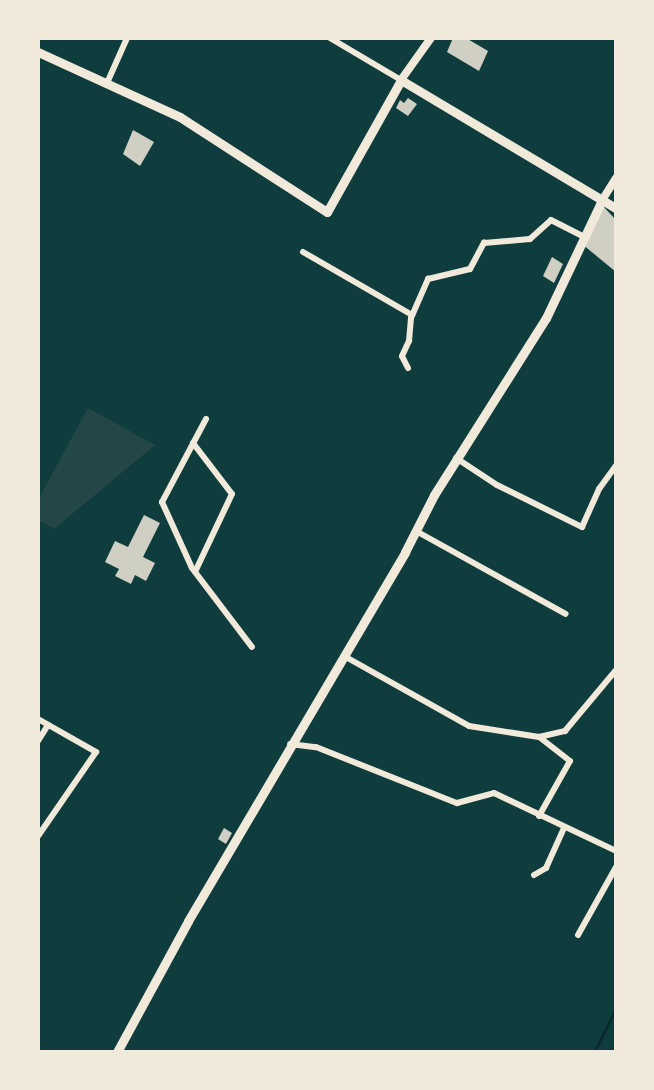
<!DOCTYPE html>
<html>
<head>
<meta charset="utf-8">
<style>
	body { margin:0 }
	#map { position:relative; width:654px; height:1090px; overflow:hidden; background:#0f3d3e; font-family:Rubik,sans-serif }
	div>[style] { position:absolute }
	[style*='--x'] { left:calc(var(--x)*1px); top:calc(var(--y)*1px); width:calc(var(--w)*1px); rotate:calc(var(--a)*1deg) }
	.green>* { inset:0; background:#244646 }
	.stream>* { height:3px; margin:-1.5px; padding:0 1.5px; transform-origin:1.5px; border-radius:1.5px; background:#0a2a2b }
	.building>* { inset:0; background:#cfcfc3 }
	.minor>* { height:6px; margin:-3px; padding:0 3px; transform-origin:3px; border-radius:3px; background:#f1e9da }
	.tertiary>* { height:8px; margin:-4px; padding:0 4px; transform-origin:4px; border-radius:4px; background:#f1e9da }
	.secondary>* { height:9px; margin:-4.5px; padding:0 4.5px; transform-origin:4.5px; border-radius:4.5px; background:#f1e9da }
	span { translate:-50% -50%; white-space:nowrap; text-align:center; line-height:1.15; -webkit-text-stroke:7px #f1e9da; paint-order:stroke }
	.frame { position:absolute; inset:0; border:40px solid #f1e9da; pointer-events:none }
</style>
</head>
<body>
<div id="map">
	<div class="green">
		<div style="clip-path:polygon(88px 408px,155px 445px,54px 529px,38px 520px,38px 500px)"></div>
	</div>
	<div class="stream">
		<div style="--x:594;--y:1052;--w:49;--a:-63.4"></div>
	</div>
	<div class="building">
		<div style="clip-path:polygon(453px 38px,466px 38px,488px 51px,479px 71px,447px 52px)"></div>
		<div style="clip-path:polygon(408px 98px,417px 104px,408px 116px,396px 108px,400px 100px,404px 103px)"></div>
		<div style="clip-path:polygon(133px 130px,154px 142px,140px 166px,123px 154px)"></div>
		<div style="clip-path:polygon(602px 205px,616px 220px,616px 272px,582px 244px)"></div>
		<div style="clip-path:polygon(552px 257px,563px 264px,554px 283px,543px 276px)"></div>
		<div style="clip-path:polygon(144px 515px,160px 523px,143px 557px,155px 563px,146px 581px,135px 575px,131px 584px,115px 576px,119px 569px,105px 562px,115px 541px,128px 547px)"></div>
		<div style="clip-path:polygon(224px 828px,232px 833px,226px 844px,218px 839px)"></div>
	</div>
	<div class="minor">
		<div style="--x:330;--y:38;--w:82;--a:30.6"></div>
		<div style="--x:107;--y:83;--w:49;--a:-66"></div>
		<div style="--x:303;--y:252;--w:126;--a:30"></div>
		<div style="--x:408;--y:368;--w:13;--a:-117"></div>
		<div style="--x:402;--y:356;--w:17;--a:-65"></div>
		<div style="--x:409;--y:341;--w:23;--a:-85"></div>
		<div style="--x:411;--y:318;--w:43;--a:-66.4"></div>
		<div style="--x:428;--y:279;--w:43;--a:-13.4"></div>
		<div style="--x:470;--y:269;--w:30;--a:-62"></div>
		<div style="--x:484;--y:243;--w:46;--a:-5"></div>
		<div style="--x:530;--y:239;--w:28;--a:-42"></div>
		<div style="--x:551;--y:220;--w:37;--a:27"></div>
		<div style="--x:206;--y:419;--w:94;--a:117.9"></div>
		<div style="--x:162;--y:502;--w:72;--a:65.6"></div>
		<div style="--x:192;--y:568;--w:99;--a:52.8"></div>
		<div style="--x:193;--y:443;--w:64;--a:52.6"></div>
		<div style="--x:232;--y:494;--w:86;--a:115.4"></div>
		<div style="--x:456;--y:458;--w:49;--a:33.4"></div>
		<div style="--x:497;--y:485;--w:95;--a:26.3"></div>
		<div style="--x:582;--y:527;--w:42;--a:-65.9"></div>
		<div style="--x:599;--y:489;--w:29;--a:-54"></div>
		<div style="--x:416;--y:531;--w:171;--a:29"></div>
		<div style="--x:344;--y:656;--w:143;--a:29.2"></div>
		<div style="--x:469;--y:726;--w:71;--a:8.9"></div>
		<div style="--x:539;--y:737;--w:27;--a:-13"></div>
		<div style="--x:565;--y:731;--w:80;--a:-50.1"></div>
		<div style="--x:38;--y:719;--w:67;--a:29.6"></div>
		<div style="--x:96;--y:752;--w:102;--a:124.6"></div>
		<div style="--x:38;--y:741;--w:19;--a:-58"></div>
		<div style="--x:290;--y:744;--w:26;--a:7"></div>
		<div style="--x:316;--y:747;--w:152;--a:21.7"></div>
		<div style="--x:457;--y:803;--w:38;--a:-15"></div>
		<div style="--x:494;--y:793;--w:135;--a:25.4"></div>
		<div style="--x:539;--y:816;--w:63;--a:-60.6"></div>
		<div style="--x:570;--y:761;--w:39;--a:-142"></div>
		<div style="--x:534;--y:875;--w:14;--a:-30"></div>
		<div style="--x:546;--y:868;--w:44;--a:-65.8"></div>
		<div style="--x:578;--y:935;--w:78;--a:-60.8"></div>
	</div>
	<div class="tertiary">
		<div style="--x:401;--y:80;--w:52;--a:-54.5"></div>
		<div style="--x:601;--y:202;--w:28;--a:-58"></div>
	</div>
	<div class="secondary">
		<div style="--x:38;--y:52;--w:156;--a:24.6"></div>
		<div style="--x:180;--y:117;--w:175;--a:32.9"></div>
		<div style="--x:327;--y:212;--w:151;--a:-60.7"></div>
		<div style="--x:401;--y:80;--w:250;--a:30.8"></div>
		<div style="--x:117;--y:1052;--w:149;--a:-61.5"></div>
		<div style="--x:188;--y:921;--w:428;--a:-59.5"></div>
		<div style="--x:405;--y:552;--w:64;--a:-63"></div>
		<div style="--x:434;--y:495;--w:209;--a:-57.7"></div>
		<div style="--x:546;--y:318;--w:128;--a:-64.6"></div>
	</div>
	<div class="frame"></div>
</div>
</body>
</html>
